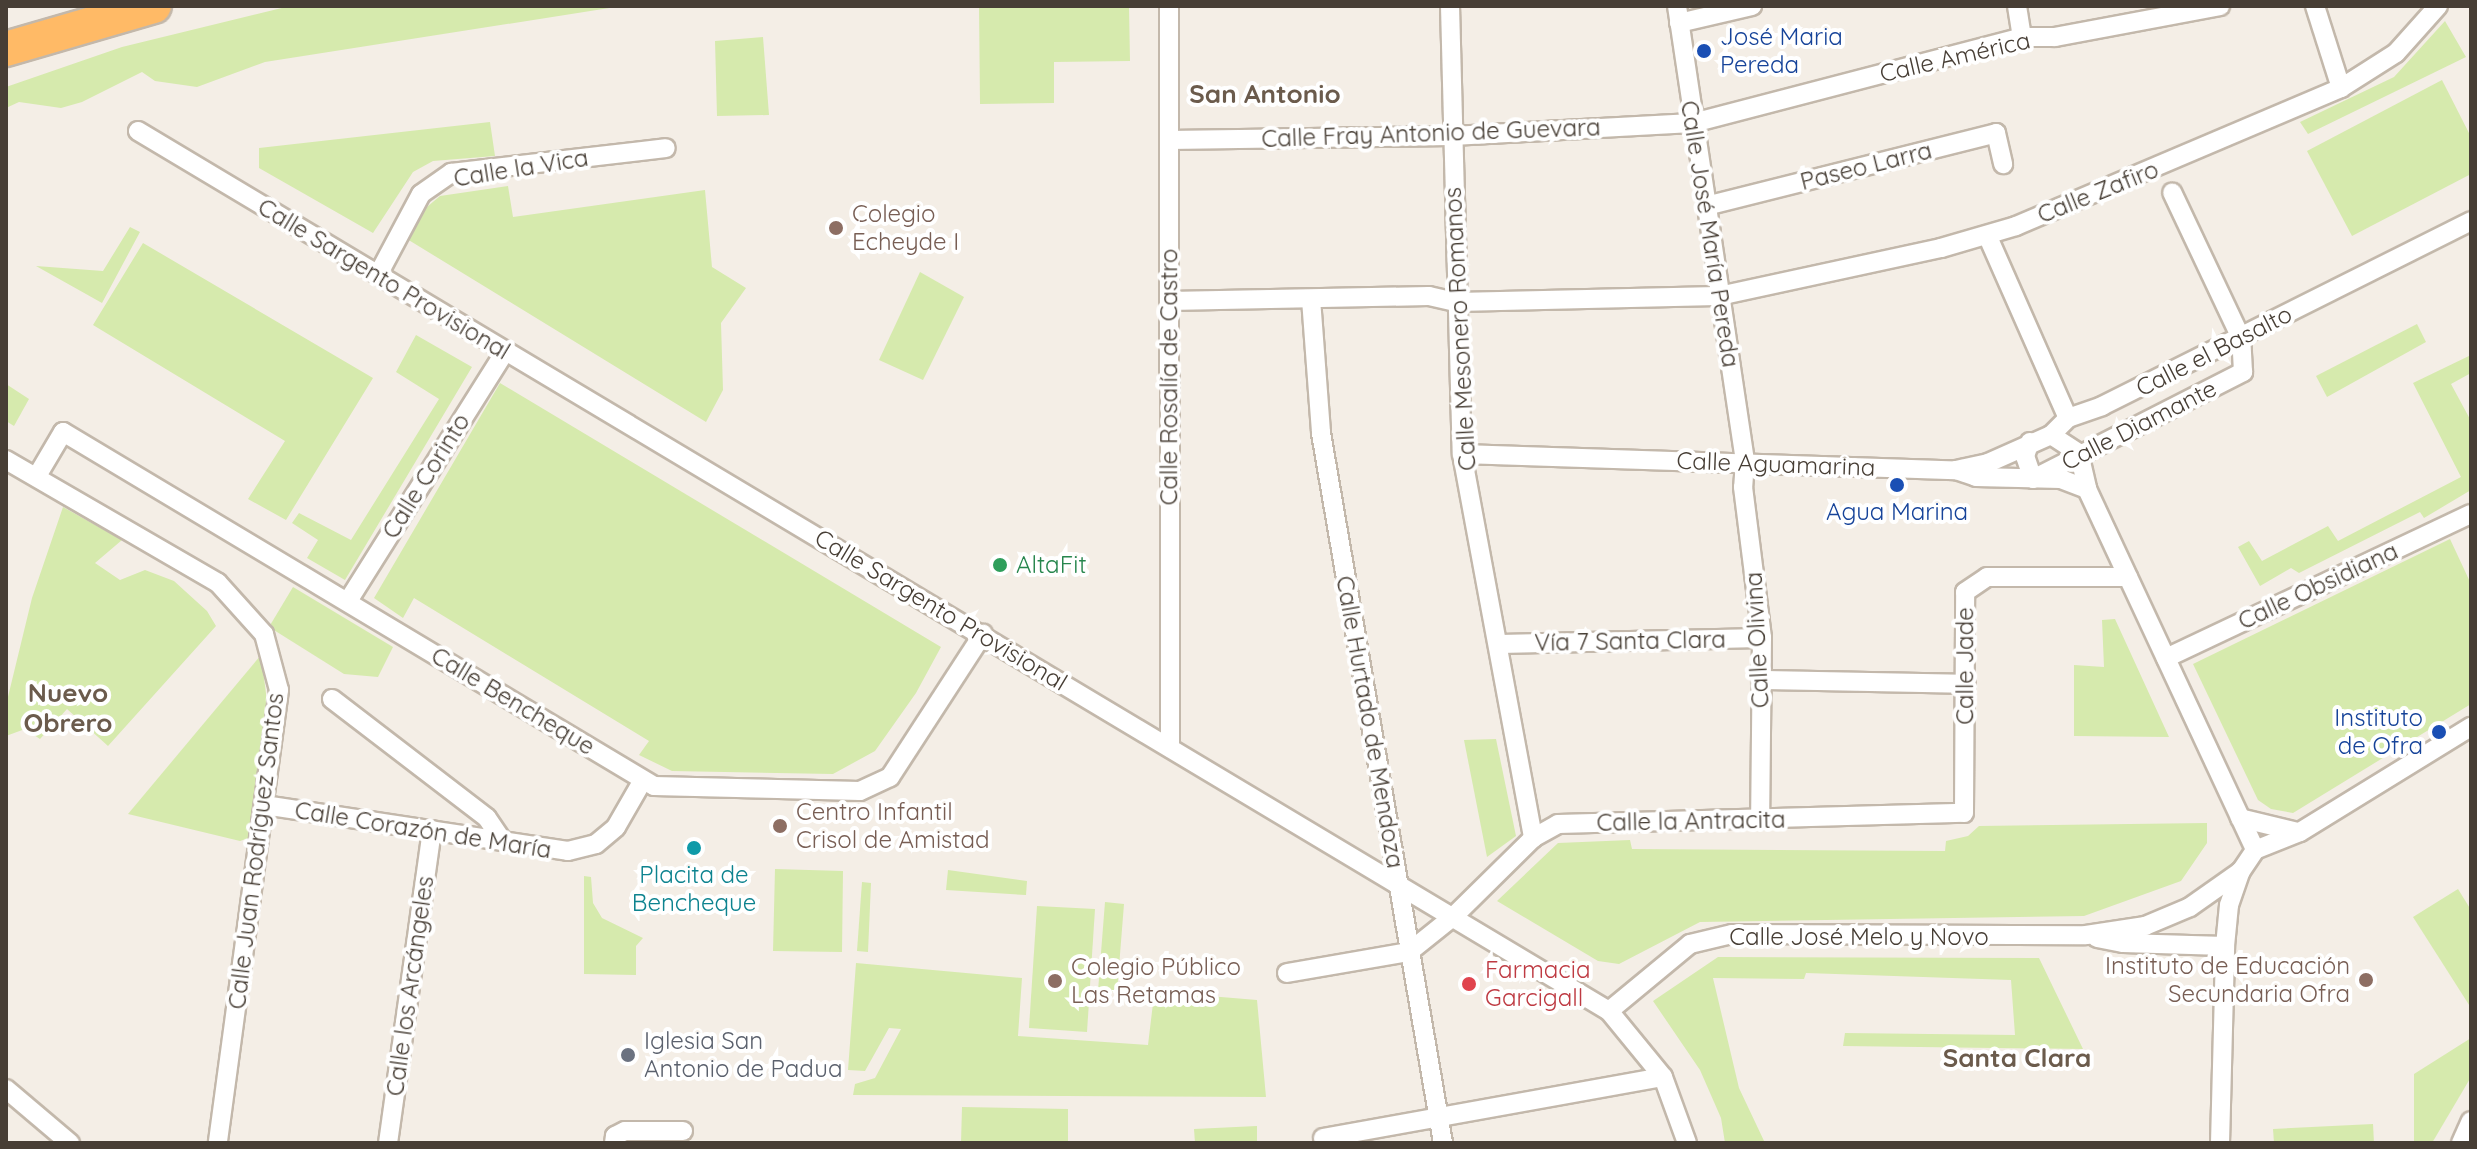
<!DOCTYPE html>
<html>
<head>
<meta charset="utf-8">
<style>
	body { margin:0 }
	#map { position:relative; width:2477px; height:1149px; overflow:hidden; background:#f4eee6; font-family:Quicksand,sans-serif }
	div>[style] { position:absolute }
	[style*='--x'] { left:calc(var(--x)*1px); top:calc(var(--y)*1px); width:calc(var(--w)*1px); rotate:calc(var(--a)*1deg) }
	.green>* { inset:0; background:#d6eaad }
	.roads { filter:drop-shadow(2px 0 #c3b8ab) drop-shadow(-2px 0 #c3b8ab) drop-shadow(0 2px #c3b8ab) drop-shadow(0 -2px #c3b8ab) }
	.minor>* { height:18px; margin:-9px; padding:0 9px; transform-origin:9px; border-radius:9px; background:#fff }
	.motorway>* { height:34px; margin:-17px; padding:0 17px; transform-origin:17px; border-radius:17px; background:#ffba66 }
	.dots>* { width:22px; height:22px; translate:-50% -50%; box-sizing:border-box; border:4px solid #fff; border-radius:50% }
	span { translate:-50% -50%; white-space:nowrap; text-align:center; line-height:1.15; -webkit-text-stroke:8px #fff; paint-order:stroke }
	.transit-label { font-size:24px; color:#164399 }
	.left { translate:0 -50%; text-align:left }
	.right { translate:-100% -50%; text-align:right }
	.street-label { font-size:24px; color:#473e35 }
	.education-label { font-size:24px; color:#785e54 }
	.leisure-label { font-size:24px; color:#27864d }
	.culture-label { font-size:24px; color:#0d838f }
	.health-label { font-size:24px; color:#be3a42 }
	.worship-label { font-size:24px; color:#5b616d }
	.neighbourhood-label { font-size:26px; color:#6b5b4c; font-weight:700 }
	.frame { position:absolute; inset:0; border:8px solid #473e35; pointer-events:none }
</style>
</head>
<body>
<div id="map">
	<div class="green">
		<div style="clip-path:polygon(290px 6px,622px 6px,265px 62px,197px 87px,155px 81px,142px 72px,82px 102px,61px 108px,19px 102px,6px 108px,6px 87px,122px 47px)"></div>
		<div style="clip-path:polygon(979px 6px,1129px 6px,1130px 61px,1054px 62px,1054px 103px,980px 104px)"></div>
		<div style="clip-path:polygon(2445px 21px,2466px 57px,2308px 134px,2300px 122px,2394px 77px)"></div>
		<div style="clip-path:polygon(763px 37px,769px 115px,717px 116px,715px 41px)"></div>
		<div style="clip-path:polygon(2442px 80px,2471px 137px,2471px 174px,2352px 236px,2307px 151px)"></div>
		<div style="clip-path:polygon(490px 122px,495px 156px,433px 161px,413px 172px,373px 233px,259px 168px,259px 148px)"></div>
		<div style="clip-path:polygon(508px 186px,513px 217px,705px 190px,712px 267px,746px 288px,721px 323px,723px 390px,706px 422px,407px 239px,421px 212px,440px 196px)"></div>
		<div style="clip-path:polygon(130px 227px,140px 232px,102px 303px,36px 266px,103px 271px)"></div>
		<div style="clip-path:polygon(143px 243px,373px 378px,286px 520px,248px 499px,285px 441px,93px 325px)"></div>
		<div style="clip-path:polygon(920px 272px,964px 297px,923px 380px,879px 360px)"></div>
		<div style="clip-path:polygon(2417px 324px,2426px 342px,2327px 397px,2316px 376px)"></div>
		<div style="clip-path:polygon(416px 335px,472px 367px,345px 580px,307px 558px,318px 540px,292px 523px,299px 513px,351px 540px,439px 399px,396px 372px)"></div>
		<div style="clip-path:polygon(2471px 355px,2471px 373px,2451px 384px,2471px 421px,2471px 490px,2424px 518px,2420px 512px,2299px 573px,2291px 568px,2260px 586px,2238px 547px,2249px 541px,2262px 561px,2328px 526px,2338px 541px,2461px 477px,2413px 383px)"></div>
		<div style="clip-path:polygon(500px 383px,941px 647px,916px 693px,875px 751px,833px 774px,672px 771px,639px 755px,649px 741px,414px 598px,403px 618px,374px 598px)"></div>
		<div style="clip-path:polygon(6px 384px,29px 399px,14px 426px,6px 421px)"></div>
		<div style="clip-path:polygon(63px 507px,122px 540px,95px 563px,120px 580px,145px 570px,174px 581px,207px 611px,216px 626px,108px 746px,67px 709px,40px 739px,25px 729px,6px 736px,6px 705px,32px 598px)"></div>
		<div style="clip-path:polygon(2450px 539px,2471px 584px,2471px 704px,2293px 813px,2271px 809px,2258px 800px,2193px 664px)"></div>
		<div style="clip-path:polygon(293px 587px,393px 647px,378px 677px,344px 674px,269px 627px)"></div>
		<div style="clip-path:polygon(2115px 619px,2169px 737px,2074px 736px,2074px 665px,2104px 667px,2102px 620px)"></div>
		<div style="clip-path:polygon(261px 655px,267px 701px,249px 838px,240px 841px,128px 814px)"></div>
		<div style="clip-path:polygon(1496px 739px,1516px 836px,1487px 857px,1464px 740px)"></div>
		<div style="clip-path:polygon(2207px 823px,2207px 843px,2181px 881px,2084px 916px,1700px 922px,1619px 964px,1598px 961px,1497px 901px,1558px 843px,1630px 840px,1632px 849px,1945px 851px,1946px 841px,1968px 836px,1979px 826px)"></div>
		<div style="clip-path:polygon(775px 869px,843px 871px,842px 952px,773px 951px)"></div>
		<div style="clip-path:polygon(948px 870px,1027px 881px,1026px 895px,946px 890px)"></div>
		<div style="clip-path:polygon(584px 876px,591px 877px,593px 903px,602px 918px,643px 938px,636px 946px,636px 975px,584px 974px)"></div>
		<div style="clip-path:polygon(862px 882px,871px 883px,868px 952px,857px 951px)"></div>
		<div style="clip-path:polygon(2458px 889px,2471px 910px,2471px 1008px,2413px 917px)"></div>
		<div style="clip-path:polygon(1105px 902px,1124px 904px,1117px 992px,1098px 991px)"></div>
		<div style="clip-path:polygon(1037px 906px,1095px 909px,1087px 1032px,1029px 1028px)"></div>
		<div style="clip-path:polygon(1718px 957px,2039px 958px,2083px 1049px,1843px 1046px,1845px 1033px,2015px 1035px,2011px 980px,1806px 973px,1804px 979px,1713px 978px,1739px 1088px,1765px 1143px,1725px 1143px,1721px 1118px,1700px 1070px,1653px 1001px)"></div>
		<div style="clip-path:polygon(856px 963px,1022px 978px,1018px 1036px,1148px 1045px,1154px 995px,1162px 996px,1161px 992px,1257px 1000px,1266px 1097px,853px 1095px,855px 1084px,875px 1078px,901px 1029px,889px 1028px,865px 1071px,848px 1070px)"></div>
		<div style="clip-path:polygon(2471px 1038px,2471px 1077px,2432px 1143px,2414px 1143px,2414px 1074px)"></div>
		<div style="clip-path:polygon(962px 1107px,1068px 1109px,1068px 1143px,961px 1143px)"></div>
		<div style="clip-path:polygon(2373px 1124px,2374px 1143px,2274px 1143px,2273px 1129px)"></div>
		<div style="clip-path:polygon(1257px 1126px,1257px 1143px,1195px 1143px,1194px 1129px)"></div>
	</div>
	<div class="roads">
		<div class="minor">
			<div style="--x:1169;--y:6;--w:742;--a:89.92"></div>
			<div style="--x:1450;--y:6;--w:448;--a:88.5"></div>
			<div style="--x:1462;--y:454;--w:391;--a:79.5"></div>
			<div style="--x:1677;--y:6;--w:460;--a:81.5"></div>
			<div style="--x:1745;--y:461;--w:26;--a:94"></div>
			<div style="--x:1743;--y:487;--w:152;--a:82.8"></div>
			<div style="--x:1762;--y:638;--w:182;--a:90.6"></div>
			<div style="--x:2017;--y:6;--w:31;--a:81"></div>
			<div style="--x:2315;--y:6;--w:86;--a:72.4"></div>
			<div style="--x:1679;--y:23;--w:75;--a:-13.1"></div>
			<div style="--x:138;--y:131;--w:1714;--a:30.89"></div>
			<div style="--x:1609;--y:1011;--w:85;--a:50.7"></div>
			<div style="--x:1663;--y:1077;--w:70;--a:70"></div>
			<div style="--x:1169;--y:140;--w:283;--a:-0.8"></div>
			<div style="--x:1452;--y:136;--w:241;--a:-3.1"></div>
			<div style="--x:1693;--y:123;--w:340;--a:-14.6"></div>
			<div style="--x:2022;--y:37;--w:33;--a:0"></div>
			<div style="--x:2055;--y:37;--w:168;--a:-10.6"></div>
			<div style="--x:1706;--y:206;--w:299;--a:-14.1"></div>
			<div style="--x:1996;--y:133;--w:32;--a:77"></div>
			<div style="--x:1988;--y:237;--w:198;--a:66.2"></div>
			<div style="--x:379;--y:273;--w:89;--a:-62"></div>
			<div style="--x:421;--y:194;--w:37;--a:-35"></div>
			<div style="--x:451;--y:173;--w:216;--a:-6.6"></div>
			<div style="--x:1311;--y:299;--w:134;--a:85.7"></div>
			<div style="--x:1321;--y:433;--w:720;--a:80.25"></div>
			<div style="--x:1169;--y:301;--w:260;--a:-1.1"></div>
			<div style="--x:1429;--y:296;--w:27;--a:13"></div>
			<div style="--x:1455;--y:302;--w:264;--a:-1.3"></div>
			<div style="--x:1719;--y:296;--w:227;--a:-12.2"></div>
			<div style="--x:1941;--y:248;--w:78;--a:-16.3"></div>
			<div style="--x:2016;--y:226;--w:353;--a:-23"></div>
			<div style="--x:2341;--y:88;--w:65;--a:-32.5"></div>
			<div style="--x:2396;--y:53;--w:63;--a:-48.2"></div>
			<div style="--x:2051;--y:435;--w:33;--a:33"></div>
			<div style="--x:2079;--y:453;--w:37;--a:77"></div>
			<div style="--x:2087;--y:489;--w:398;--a:65"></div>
			<div style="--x:2030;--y:442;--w:15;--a:110"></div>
			<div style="--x:2025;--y:456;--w:24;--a:71"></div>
			<div style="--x:2033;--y:479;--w:236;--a:-27"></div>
			<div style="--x:2243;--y:372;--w:34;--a:-93"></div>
			<div style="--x:2241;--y:338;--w:161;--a:-115.3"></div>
			<div style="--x:1462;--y:454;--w:494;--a:1.9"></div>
			<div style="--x:1956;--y:470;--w:21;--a:19"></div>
			<div style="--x:1976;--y:477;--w:85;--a:1.3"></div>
			<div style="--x:2061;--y:479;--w:28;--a:21"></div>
			<div style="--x:6;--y:460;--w:245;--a:30.1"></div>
			<div style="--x:218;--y:583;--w:69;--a:48"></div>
			<div style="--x:264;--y:634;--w:58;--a:75"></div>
			<div style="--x:279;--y:690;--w:457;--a:97.7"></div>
			<div style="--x:1956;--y:470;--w:33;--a:-12"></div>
			<div style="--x:1988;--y:463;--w:69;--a:-24"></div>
			<div style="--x:2051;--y:435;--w:24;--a:-45"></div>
			<div style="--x:2068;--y:418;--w:36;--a:-19"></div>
			<div style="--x:2102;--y:406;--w:413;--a:-26.6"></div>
			<div style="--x:37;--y:476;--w:51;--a:-59.4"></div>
			<div style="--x:63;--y:432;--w:689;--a:30.92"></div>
			<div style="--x:654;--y:786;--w:206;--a:1.4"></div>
			<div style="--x:860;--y:791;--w:33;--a:-25"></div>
			<div style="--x:890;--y:777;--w:171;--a:-57"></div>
			<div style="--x:348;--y:601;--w:294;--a:-57.8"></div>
			<div style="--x:1498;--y:644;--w:264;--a:-1.3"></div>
			<div style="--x:2166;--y:658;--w:337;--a:-25.3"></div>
			<div style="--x:1761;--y:680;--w:205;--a:1.1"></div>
			<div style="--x:332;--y:699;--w:195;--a:37.5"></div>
			<div style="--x:487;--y:818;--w:27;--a:56"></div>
			<div style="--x:264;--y:805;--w:307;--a:8.6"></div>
			<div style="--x:568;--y:851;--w:29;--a:-14"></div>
			<div style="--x:596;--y:844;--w:26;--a:-40"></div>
			<div style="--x:616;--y:827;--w:54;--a:-60.1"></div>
			<div style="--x:2240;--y:818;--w:60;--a:13.6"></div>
			<div style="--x:2097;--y:938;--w:26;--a:11"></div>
			<div style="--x:2123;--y:943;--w:102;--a:1.7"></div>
			<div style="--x:1287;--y:973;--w:124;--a:-9.8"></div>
			<div style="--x:1409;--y:952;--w:58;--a:-38.7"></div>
			<div style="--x:1454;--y:916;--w:111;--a:-44.6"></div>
			<div style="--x:1533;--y:838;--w:29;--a:-29"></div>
			<div style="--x:1558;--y:824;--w:406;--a:-1.6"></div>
			<div style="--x:1964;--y:813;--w:221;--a:-89.7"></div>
			<div style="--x:1965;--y:592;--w:27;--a:-34"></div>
			<div style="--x:1987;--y:577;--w:141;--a:0"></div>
			<div style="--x:1609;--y:1011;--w:105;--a:-39.6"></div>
			<div style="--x:1690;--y:944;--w:43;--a:-13.4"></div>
			<div style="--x:1732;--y:934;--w:354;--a:0.2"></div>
			<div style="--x:2086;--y:935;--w:60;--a:-8.7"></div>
			<div style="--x:2145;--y:926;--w:49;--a:-22.9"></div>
			<div style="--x:2190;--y:907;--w:62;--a:-35.2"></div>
			<div style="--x:6;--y:1089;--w:84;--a:40.2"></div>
			<div style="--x:1323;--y:1138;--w:345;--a:-10.2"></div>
			<div style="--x:388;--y:1143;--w:316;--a:-82"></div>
			<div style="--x:614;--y:1143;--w:7;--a:-82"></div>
			<div style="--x:615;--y:1136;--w:11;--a:-27"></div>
			<div style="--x:625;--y:1131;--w:58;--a:0"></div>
			<div style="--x:2220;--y:1143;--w:197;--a:-88.5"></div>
			<div style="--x:2225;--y:946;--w:41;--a:-84.4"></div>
			<div style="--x:2229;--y:905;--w:36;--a:-71"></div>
			<div style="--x:2241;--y:871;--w:25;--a:-56"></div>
			<div style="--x:2255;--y:850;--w:48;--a:-21.8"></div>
			<div style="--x:2300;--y:832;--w:201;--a:-31.6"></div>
			<div style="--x:2461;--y:1143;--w:24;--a:-66"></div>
		</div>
		<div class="motorway">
			<div style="--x:6;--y:49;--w:154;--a:-16.2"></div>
		</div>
	</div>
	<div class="dots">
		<div style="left:1704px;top:51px;background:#1a4fb4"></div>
		<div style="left:836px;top:228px;background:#8d6e63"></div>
		<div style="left:1897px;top:485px;background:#1a4fb4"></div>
		<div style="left:1000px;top:565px;background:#2e9e5b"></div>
		<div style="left:2439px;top:732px;background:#1a4fb4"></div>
		<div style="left:780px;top:826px;background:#8d6e63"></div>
		<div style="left:694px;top:848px;background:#0f9aa8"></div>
		<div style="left:2366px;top:980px;background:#8d6e63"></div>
		<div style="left:1055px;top:981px;background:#8d6e63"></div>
		<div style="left:1469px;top:984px;background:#e0444e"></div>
		<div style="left:628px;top:1055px;background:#6b7280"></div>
	</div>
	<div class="transit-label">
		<span class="left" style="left:1720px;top:51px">José Maria<br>Pereda</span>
		<span style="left:1897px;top:512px">Agua Marina</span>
		<span class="right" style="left:2423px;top:732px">Instituto<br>de Ofra</span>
	</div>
	<div class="street-label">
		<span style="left:1955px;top:57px;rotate:-13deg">Calle América</span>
		<span style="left:1431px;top:133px;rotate:-2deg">Calle Fray Antonio de Guevara</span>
		<span style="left:1866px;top:166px;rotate:-14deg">Paseo Larra</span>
		<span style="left:521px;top:168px;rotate:-9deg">Calle la Vica</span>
		<span style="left:2098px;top:192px;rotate:-22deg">Calle Zafiro</span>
		<span style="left:1710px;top:234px;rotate:81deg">Calle José María Pereda</span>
		<span style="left:384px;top:279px;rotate:31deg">Calle Sargento Provisional</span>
		<span style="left:1460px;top:329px;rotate:-93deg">Calle Mesonero Romanos</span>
		<span style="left:2214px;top:351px;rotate:-27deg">Calle el Basalto</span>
		<span style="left:1169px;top:377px;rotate:-90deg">Calle Rosalía de Castro</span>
		<span style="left:2139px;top:425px;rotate:-27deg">Calle Diamante</span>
		<span style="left:1776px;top:464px;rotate:2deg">Calle Aguamarina</span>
		<span style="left:426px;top:476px;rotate:-58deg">Calle Corinto</span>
		<span style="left:2318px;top:586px;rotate:-25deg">Calle Obsidiana</span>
		<span style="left:941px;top:610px;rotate:31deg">Calle Sargento Provisional</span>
		<span style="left:1757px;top:640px;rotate:-93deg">Calle Olivina</span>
		<span style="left:1630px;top:641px;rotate:-1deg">Vía 7 Santa Clara</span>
		<span style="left:1965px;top:666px;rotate:-90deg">Calle Jade</span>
		<span style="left:513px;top:701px;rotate:31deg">Calle Bencheque</span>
		<span style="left:1370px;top:722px;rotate:80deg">Calle Hurtado de Mendoza</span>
		<span style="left:1691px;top:821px;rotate:-1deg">Calle la Antracita</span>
		<span style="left:423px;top:830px;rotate:9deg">Calle Corazón de María</span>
		<span style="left:256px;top:851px;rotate:-83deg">Calle Juan Rodríguez Santos</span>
		<span style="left:1859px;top:937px">Calle José Melo y Novo</span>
		<span style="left:410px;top:986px;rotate:-82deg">Calle los Arcángeles</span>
	</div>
	<div class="education-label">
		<span class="left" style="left:852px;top:228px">Colegio<br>Echeyde I</span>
		<span class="left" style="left:796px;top:826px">Centro Infantil<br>Crisol de Amistad</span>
		<span class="right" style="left:2350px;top:980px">Instituto de Educación<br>Secundaria Ofra</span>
		<span class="left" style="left:1071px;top:981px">Colegio Público<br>Las Retamas</span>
	</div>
	<div class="leisure-label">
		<span class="left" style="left:1016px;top:565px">AltaFit</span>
	</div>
	<div class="culture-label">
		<span style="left:694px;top:889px">Placita de<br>Bencheque</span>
	</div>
	<div class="health-label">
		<span class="left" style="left:1485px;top:984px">Farmacia<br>Garcigall</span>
	</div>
	<div class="worship-label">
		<span class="left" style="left:644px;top:1055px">Iglesia San<br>Antonio de Padua</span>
	</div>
	<div class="neighbourhood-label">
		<span style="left:1265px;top:94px">San Antonio</span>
		<span style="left:68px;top:708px">Nuevo<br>Obrero</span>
		<span style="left:2017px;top:1058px">Santa Clara</span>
	</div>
	<div class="frame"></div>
</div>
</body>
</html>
